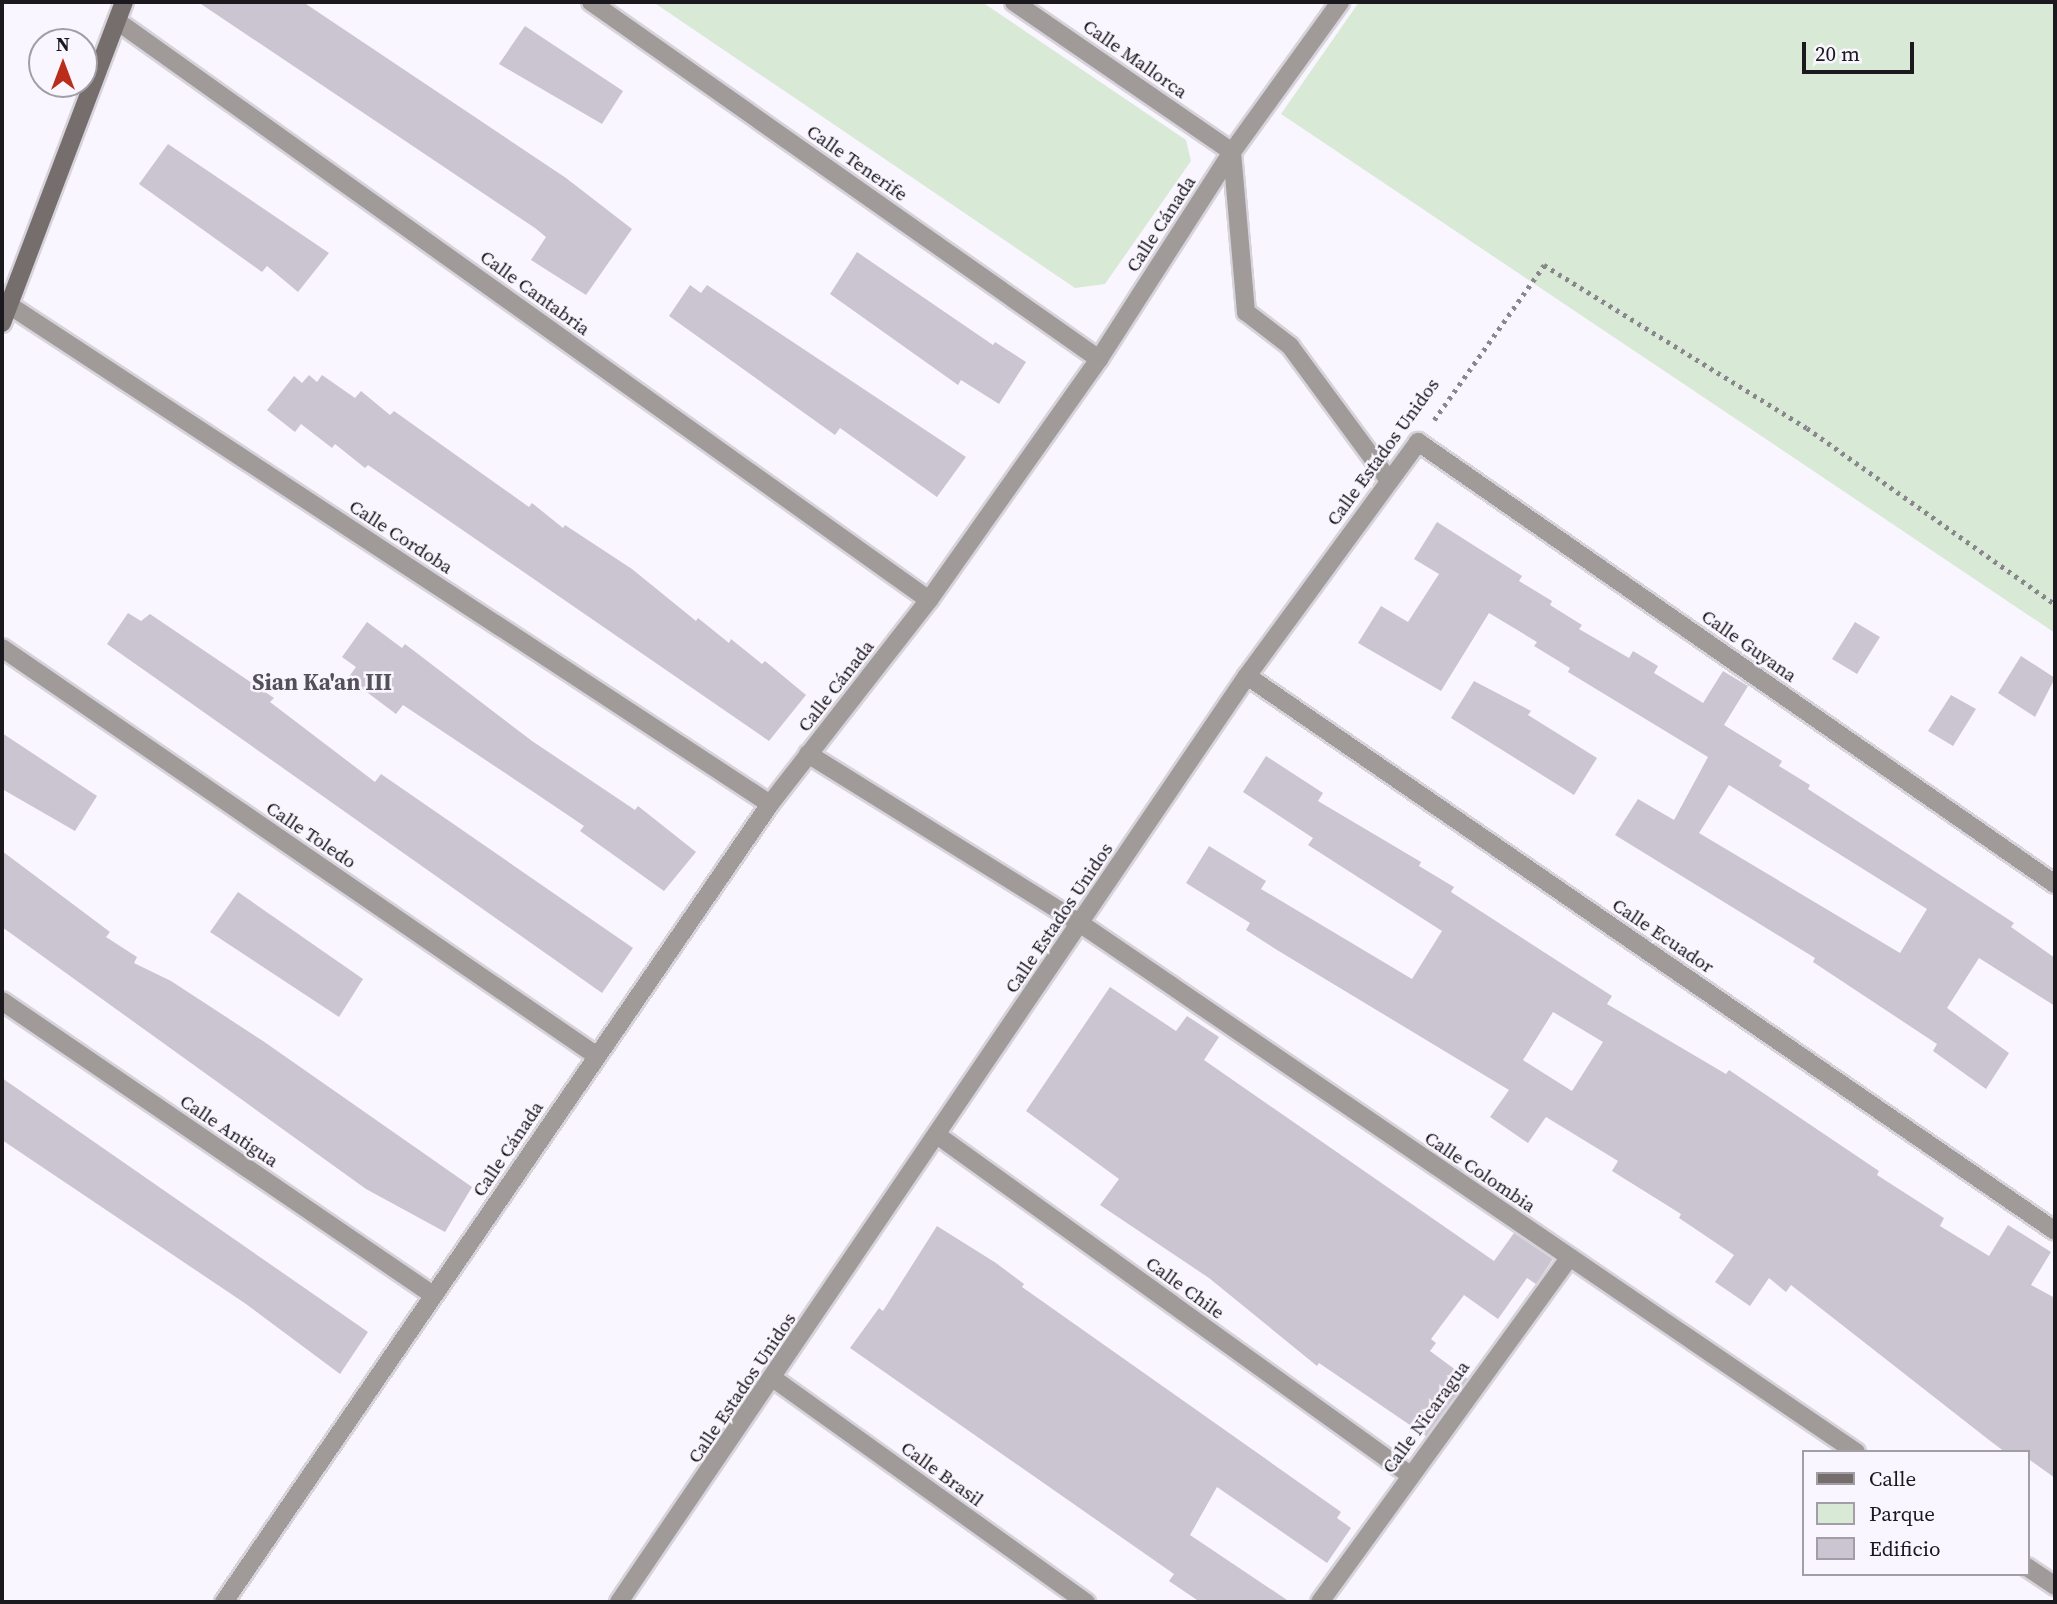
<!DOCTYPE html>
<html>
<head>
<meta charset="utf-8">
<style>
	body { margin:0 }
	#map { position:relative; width:2057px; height:1604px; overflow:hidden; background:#faf6ff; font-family:"Source Serif 4",serif }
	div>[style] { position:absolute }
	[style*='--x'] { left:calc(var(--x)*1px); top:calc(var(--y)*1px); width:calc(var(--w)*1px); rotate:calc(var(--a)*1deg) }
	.green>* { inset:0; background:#d8ead5 }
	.building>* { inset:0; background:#cac5d0 }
	.path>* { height:4.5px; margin-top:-2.25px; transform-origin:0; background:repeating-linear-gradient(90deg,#89868d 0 3.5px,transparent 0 8.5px) }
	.roads { filter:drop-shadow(2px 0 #d6d3db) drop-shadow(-2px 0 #d6d3db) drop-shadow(0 2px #d6d3db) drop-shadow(0 -2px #d6d3db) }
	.street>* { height:18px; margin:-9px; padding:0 9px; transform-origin:9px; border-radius:9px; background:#a09b99 }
	.secondary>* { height:18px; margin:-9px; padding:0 9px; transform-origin:9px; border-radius:9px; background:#766e6c }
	span { translate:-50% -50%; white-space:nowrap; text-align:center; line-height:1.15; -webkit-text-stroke:5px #faf6ff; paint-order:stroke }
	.street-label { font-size:19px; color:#1b191d }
	.quarter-label { font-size:23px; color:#545059; font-weight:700 }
	.frame { position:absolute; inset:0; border:4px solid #1b191d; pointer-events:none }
	.legend { position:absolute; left:1802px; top:1450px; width:228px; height:126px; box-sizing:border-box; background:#faf6ff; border:2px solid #a19ea5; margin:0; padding:9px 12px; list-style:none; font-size:21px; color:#1b191d }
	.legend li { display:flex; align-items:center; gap:14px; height:35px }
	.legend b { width:35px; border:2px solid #a19ea5 }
	.north { position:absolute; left:28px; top:28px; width:70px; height:70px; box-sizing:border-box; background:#faf6ff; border:2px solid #a19ea5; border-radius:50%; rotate:0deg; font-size:19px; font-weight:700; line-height:28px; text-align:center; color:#1b191d }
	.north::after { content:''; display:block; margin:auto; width:24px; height:32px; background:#ba2d1b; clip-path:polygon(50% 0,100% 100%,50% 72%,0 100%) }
	.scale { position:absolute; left:1802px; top:42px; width:112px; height:32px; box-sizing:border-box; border:4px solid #1b191d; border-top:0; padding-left:9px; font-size:21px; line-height:24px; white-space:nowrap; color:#1b191d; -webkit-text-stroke:5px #faf6ff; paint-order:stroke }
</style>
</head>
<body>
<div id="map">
	<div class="green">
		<div style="clip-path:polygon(653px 2px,982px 2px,1186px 140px,1191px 161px,1105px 284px,1075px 288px)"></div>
		<div style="clip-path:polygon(1359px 2px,2055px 2px,2055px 633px,1281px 114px)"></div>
	</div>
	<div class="building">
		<div style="clip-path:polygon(198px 2px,303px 2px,566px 178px,632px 229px,586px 295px,531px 260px,546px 237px,535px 228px)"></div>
		<div style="clip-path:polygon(525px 26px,623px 91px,602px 124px,499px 64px)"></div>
		<div style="clip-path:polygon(168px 144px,329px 253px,298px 292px,267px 266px,262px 272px,139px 184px)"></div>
		<div style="clip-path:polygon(857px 252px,993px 345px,995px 342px,1026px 362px,999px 404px,961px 380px,958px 385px,830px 294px)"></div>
		<div style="clip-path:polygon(690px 285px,701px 293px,707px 285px,966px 457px,937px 497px,840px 428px,835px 435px,669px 316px)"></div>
		<div style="clip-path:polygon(309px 375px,317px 382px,322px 375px,355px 398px,361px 391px,390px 415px,394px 411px,529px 507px,532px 503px,563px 528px,565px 525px,632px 569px,696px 621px,698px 618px,729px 643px,731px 639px,762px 664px,765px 661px,806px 695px,769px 741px,368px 465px,365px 468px,335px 444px,332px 448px,301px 424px,295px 432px,267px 410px,294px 376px,302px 383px)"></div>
		<div style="clip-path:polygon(evenodd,1437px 522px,1522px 576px,1519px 581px,1552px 601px,1550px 605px,1582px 625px,1579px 629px,1629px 658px,1633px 651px,1658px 666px,1654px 673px,1703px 703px,1723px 671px,1748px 686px,1724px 725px,1782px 761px,1779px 766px,1810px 785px,1808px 789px,2014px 923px,2011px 927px,2055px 958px,2055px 1006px,1979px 958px,1947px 1008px,2009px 1053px,1986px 1089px,1933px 1051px,1937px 1044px,1813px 962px,1815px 958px,1615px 835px,1638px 799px,1674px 820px,1708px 757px,1568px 672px,1570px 668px,1534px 646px,1537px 642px,1489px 613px,1441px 691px,1358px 643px,1381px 606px,1408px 622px,1439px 574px,1414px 559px,1437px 522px,1729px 785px,1927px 909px,1900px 953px,1699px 833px,1729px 785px)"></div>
		<div style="clip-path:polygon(128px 613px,141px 621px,150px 614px,274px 698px,270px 702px,375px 782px,381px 774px,633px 948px,602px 993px,107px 644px)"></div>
		<div style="clip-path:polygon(367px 622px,402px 648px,405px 644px,532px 741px,635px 810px,638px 806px,696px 852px,664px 891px,580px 831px,584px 826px,535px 793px,403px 705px,396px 714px,348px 678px,356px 667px,342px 657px)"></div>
		<div style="clip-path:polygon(1855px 622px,1880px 637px,1857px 674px,1832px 659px)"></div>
		<div style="clip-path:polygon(2021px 656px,2055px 678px,2035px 717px,1998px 693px)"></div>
		<div style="clip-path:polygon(1474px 681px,1531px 711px,1528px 715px,1597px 758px,1574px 795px,1451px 718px)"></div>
		<div style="clip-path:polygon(1951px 695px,1976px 709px,1953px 746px,1928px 731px)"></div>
		<div style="clip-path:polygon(2px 733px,97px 796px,75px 831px,2px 789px)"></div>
		<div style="clip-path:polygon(evenodd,1266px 756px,1323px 793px,1318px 801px,1421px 862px,1419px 866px,1454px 887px,1451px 892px,1612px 996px,1607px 1004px,1726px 1074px,1729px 1070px,1879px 1171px,1877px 1175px,1944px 1218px,1940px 1226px,1989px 1256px,2008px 1225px,2051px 1252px,2031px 1285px,2055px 1298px,2055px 1478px,2027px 1458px,2027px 1452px,2005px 1452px,1989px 1440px,1791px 1285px,1786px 1292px,1769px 1278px,1750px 1306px,1715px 1282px,1734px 1255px,1679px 1218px,1681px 1214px,1612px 1171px,1618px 1161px,1546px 1117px,1528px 1143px,1490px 1117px,1509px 1090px,1277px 950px,1246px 930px,1250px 923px,1186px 883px,1209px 846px,1266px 881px,1261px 889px,1412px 979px,1442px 931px,1308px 845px,1313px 838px,1243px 792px,1266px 756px,1553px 1012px,1603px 1042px,1572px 1091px,1523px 1060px,1553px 1012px)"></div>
		<div style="clip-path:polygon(2px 851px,110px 932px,106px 937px,137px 957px,134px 963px,171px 981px,263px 1041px,472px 1187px,445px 1232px,366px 1189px,2px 927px)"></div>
		<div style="clip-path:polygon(238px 892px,363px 979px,339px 1017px,210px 932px)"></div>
		<div style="clip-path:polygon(1110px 987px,1176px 1031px,1187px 1016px,1219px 1037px,1204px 1060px,1494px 1261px,1514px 1233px,1553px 1259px,1536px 1284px,1527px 1278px,1498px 1319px,1464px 1295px,1431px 1339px,1436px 1343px,1430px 1351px,1468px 1379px,1426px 1436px,1319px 1363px,1317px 1366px,1209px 1278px,1100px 1205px,1119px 1179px,1026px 1111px)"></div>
		<div style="clip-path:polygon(2px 1078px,368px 1332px,340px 1374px,246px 1304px,2px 1140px)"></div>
		<div style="clip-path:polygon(937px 1226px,996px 1263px,1024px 1284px,1022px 1287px,1341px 1512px,1337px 1518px,1351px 1528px,1327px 1563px,1217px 1487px,1190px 1535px,1290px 1602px,1200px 1602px,1169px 1581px,1174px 1574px,850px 1348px,879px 1308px,883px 1311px)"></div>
	</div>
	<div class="path">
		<div style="--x:1434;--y:420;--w:190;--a:-54.6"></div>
		<div style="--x:1544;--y:265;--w:309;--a:31.8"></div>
		<div style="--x:1807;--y:428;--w:304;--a:35.4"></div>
	</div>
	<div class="roads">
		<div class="street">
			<div style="--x:591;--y:2;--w:621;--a:35.1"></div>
			<div style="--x:1014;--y:2;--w:265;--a:34.5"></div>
			<div style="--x:1232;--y:152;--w:161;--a:85"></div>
			<div style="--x:1246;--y:312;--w:56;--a:37.7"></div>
			<div style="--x:1290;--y:346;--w:165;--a:53.6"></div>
			<div style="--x:117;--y:21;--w:997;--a:35.49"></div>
			<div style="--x:9;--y:305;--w:910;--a:33.25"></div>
			<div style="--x:2;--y:648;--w:721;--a:34.44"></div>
			<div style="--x:1247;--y:676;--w:980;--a:34.48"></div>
			<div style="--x:808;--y:754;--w:322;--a:31.9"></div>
			<div style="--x:1081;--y:924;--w:938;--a:34.27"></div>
			<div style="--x:2;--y:1001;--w:522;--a:34.3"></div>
			<div style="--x:937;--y:1135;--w:583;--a:35.71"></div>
			<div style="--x:774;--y:1379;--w:384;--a:35.6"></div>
			<div style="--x:2027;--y:1567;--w:34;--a:34"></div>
			<div style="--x:224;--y:1602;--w:967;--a:-55.62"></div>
			<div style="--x:770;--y:804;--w:259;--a:-52.1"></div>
			<div style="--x:929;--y:600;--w:295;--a:-54.8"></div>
			<div style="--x:1099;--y:359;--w:246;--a:-57.3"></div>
			<div style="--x:1232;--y:152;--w:185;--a:-54.2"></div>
			<div style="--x:619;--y:1602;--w:1119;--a:-55.86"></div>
			<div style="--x:1247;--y:676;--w:290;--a:-53.8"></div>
			<div style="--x:1418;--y:442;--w:775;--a:34.76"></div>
			<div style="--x:1320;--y:1602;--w:425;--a:-54.1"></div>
		</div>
		<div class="secondary">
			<div style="--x:2;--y:323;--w:343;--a:-69.2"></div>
		</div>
	</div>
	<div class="street-label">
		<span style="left:1135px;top:59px;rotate:35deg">Calle Mallorca</span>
		<span style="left:857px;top:163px;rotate:35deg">Calle Tenerife</span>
		<span style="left:1161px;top:224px;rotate:-57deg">Calle Cánada</span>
		<span style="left:535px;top:293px;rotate:36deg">Calle Cantabria</span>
		<span style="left:1383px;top:452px;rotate:-54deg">Calle Estados Unidos</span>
		<span style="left:401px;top:537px;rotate:33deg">Calle Cordoba</span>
		<span style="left:1749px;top:646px;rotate:35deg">Calle Guyana</span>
		<span style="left:836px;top:686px;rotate:-52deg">Calle Cánada</span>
		<span style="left:311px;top:835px;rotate:34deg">Calle Toledo</span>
		<span style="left:1059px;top:918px;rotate:-56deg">Calle Estados Unidos</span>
		<span style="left:1663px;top:936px;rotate:34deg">Calle Ecuador</span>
		<span style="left:229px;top:1131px;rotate:34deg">Calle Antigua</span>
		<span style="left:508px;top:1149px;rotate:-56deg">Calle Cánada</span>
		<span style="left:1480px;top:1172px;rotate:34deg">Calle Colombia</span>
		<span style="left:1185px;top:1288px;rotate:36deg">Calle Chile</span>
		<span style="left:742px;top:1388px;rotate:-56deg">Calle Estados Unidos</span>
		<span style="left:1426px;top:1417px;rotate:-54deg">Calle Nicaragua</span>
		<span style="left:942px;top:1474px;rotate:36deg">Calle Brasil</span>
	</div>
	<div class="quarter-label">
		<span style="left:322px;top:682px">Sian Ka'an III</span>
	</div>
	<div class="frame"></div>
	<ul class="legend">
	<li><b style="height:9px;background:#766e6c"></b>Calle</li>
	<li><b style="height:19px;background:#d8ead5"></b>Parque</li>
	<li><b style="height:19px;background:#cac5d0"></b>Edificio</li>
	</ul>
	<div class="north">N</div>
	<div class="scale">20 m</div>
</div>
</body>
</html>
